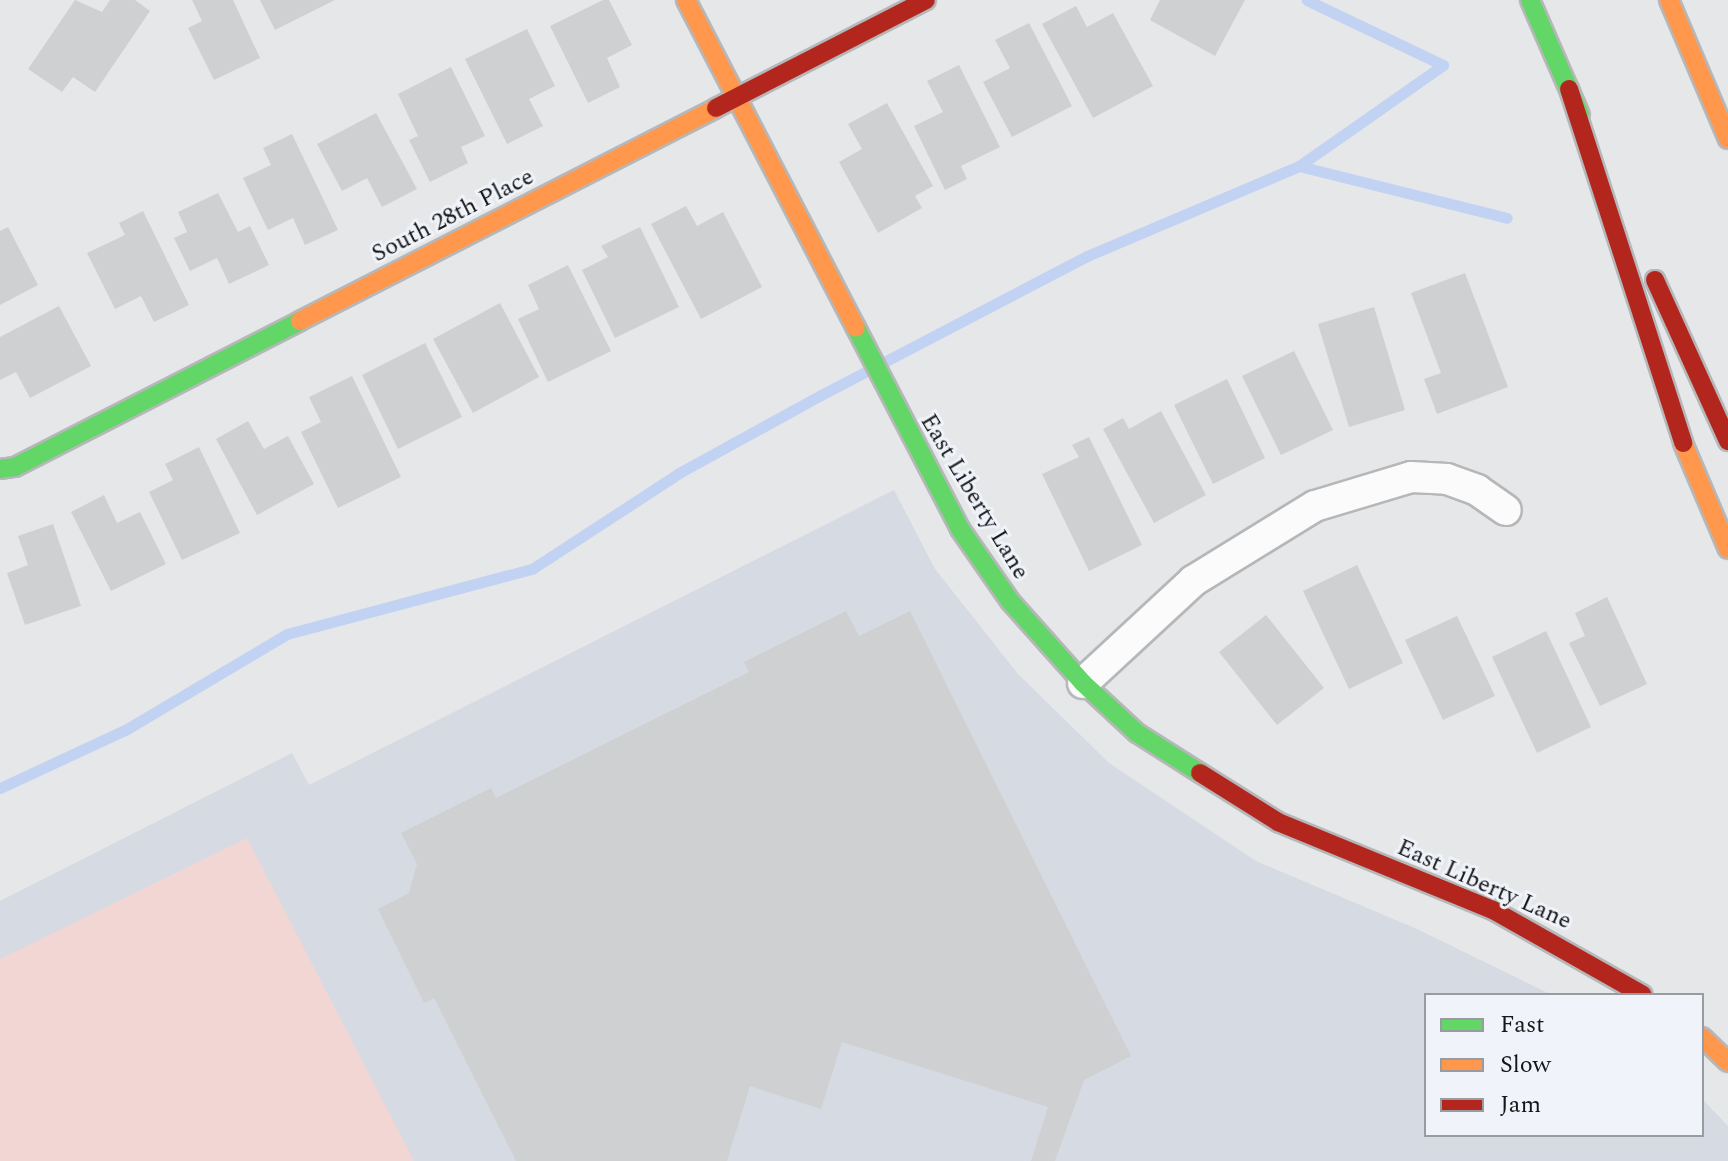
<!DOCTYPE html>
<html>
<head>
<meta charset="utf-8">
<style>
	body { margin:0 }
	#map { position:relative; width:1728px; height:1161px; overflow:hidden; background:#e5e7e9; font-family:Spectral,serif }
	div>[style] { position:absolute }
	[style*='--x'] { left:calc(var(--x)*1px); top:calc(var(--y)*1px); width:calc(var(--w)*1px); rotate:calc(var(--a)*1deg) }
	.built>* { inset:0; background:#d6dae2 }
	.green>* { inset:0; background:#f2d6d3 }
	.stream>* { height:11px; margin:-5.5px; padding:0 5.5px; transform-origin:5.5px; border-radius:5.5px; background:#c1d2f3 }
	.building>* { inset:0; background:#cfd0d2 }
	.roads { filter:drop-shadow(2px 0 #b6b7b9) drop-shadow(-2px 0 #b6b7b9) drop-shadow(0 2px #b6b7b9) drop-shadow(0 -2px #b6b7b9) }
	.street>* { height:30px; margin:-15px; padding:0 15px; transform-origin:15px; border-radius:15px; background:#fbfbfc }
	.fast>* { height:18px; margin:-9px; padding:0 9px; transform-origin:9px; border-radius:9px; background:#63d668 }
	.slow>* { height:18px; margin:-9px; padding:0 9px; transform-origin:9px; border-radius:9px; background:#ff974d }
	.jam>* { height:18px; margin:-9px; padding:0 9px; transform-origin:9px; border-radius:9px; background:#b3261e }
	span { translate:-50% -50%; white-space:nowrap; text-align:center; line-height:1.15; -webkit-text-stroke:6px #f0f3f9; paint-order:stroke }
	.street-label { font-size:24px; color:#151618 }
	.legend { position:absolute; left:1424px; top:993px; width:280px; height:144px; box-sizing:border-box; background:#f0f3f9; border:2px solid #989b9f; margin:0; padding:10px 14px; list-style:none; font-size:24px; color:#151618 }
	.legend li { display:flex; align-items:center; gap:16px; height:40px }
	.legend b { width:40px; border:2px solid #989b9f }
</style>
</head>
<body>
<div id="map">
	<div class="built">
		<div style="clip-path:polygon(894px 490px,935px 569px,1018px 674px,1109px 763px,1256px 861px,1417px 929px,1552px 995px,1426px 995px,1426px 1135px,1702px 1135px,1702px 1099px,1728px 1126px,1728px 1161px,0 1161px,0 901px,292px 753px,309px 785px)"></div>
	</div>
	<div class="green">
		<div style="clip-path:polygon(247px 838px,414px 1161px,0 1161px,0 959px)"></div>
	</div>
	<div class="stream">
		<div style="--x:1299;--y:166;--w:214;--a:14"></div>
		<div style="--x:0;--y:788;--w:140;--a:-24.9"></div>
		<div style="--x:127;--y:729;--w:186;--a:-30.7"></div>
		<div style="--x:287;--y:634;--w:253;--a:-14.9"></div>
		<div style="--x:532;--y:569;--w:176;--a:-33.1"></div>
		<div style="--x:679;--y:473;--w:162;--a:-28.8"></div>
		<div style="--x:821;--y:395;--w:300;--a:-27.6"></div>
		<div style="--x:1087;--y:256;--w:230;--a:-23"></div>
		<div style="--x:1299;--y:166;--w:176;--a:-35"></div>
		<div style="--x:1443;--y:65;--w:151;--a:-154.5"></div>
	</div>
	<div class="building">
		<div style="clip-path:polygon(75px 0,102px 12px,110px 0,135px 0,150px 11px,95px 92px,73px 77px,62px 92px,28px 69px)"></div>
		<div style="clip-path:polygon(192px 0,233px 0,260px 58px,214px 80px,188px 28px,202px 21px)"></div>
		<div style="clip-path:polygon(260px 0,335px 0,275px 30px)"></div>
		<div style="clip-path:polygon(603px 0,609px 0,632px 45px,607px 58px,620px 87px,588px 103px,550px 26px)"></div>
		<div style="clip-path:polygon(1160px 0,1245px 0,1215px 56px,1150px 20px)"></div>
		<div style="clip-path:polygon(1076px 6px,1087px 27px,1113px 13px,1153px 86px,1093px 118px,1042px 24px)"></div>
		<div style="clip-path:polygon(1029px 23px,1072px 106px,1012px 137px,983px 82px,1010px 68px,995px 40px)"></div>
		<div style="clip-path:polygon(527px 29px,555px 86px,529px 99px,543px 126px,507px 144px,465px 59px)"></div>
		<div style="clip-path:polygon(959px 65px,1000px 147px,961px 166px,967px 179px,945px 190px,914px 126px,943px 112px,927px 81px)"></div>
		<div style="clip-path:polygon(451px 67px,485px 136px,461px 147px,468px 163px,430px 182px,409px 140px,418px 136px,398px 94px)"></div>
		<div style="clip-path:polygon(887px 103px,933px 186px,915px 196px,922px 208px,878px 233px,839px 162px,862px 149px,848px 124px)"></div>
		<div style="clip-path:polygon(376px 113px,417px 189px,382px 207px,367px 178px,342px 191px,317px 144px)"></div>
		<div style="clip-path:polygon(292px 134px,338px 230px,305px 245px,293px 218px,268px 230px,243px 178px,271px 165px,263px 148px)"></div>
		<div style="clip-path:polygon(218px 193px,238px 232px,250px 226px,269px 265px,229px 284px,217px 258px,190px 271px,174px 238px,187px 232px,178px 212px)"></div>
		<div style="clip-path:polygon(686px 206px,697px 226px,723px 212px,762px 287px,701px 319px,651px 224px)"></div>
		<div style="clip-path:polygon(143px 211px,189px 305px,154px 322px,141px 296px,115px 309px,87px 253px,125px 235px,119px 223px)"></div>
		<div style="clip-path:polygon(8px 227px,38px 285px,0 305px,0 231px)"></div>
		<div style="clip-path:polygon(640px 227px,679px 307px,615px 338px,582px 270px,608px 257px,601px 246px)"></div>
		<div style="clip-path:polygon(568px 265px,611px 351px,548px 382px,518px 319px,539px 309px,528px 285px)"></div>
		<div style="clip-path:polygon(1465px 273px,1508px 387px,1437px 414px,1424px 379px,1441px 373px,1411px 293px)"></div>
		<div style="clip-path:polygon(500px 303px,539px 377px,473px 413px,433px 339px)"></div>
		<div style="clip-path:polygon(59px 306px,91px 366px,30px 398px,16px 372px,0 380px,0 337px)"></div>
		<div style="clip-path:polygon(1374px 307px,1405px 410px,1349px 427px,1318px 324px)"></div>
		<div style="clip-path:polygon(425px 343px,462px 417px,398px 449px,362px 375px)"></div>
		<div style="clip-path:polygon(1294px 351px,1333px 430px,1281px 455px,1242px 376px)"></div>
		<div style="clip-path:polygon(352px 376px,401px 477px,338px 508px,301px 432px,321px 422px,309px 397px)"></div>
		<div style="clip-path:polygon(1227px 379px,1265px 458px,1213px 484px,1174px 405px)"></div>
		<div style="clip-path:polygon(1161px 411px,1206px 495px,1154px 523px,1103px 429px,1123px 418px,1129px 429px)"></div>
		<div style="clip-path:polygon(248px 421px,264px 449px,288px 436px,314px 484px,257px 515px,216px 439px)"></div>
		<div style="clip-path:polygon(1089px 437px,1142px 545px,1089px 571px,1042px 474px,1079px 457px,1072px 445px)"></div>
		<div style="clip-path:polygon(199px 447px,240px 533px,182px 560px,149px 492px,173px 480px,165px 464px)"></div>
		<div style="clip-path:polygon(104px 495px,117px 523px,140px 512px,166px 564px,111px 591px,71px 512px)"></div>
		<div style="clip-path:polygon(53px 524px,81px 606px,25px 625px,7px 573px,28px 565px,18px 536px)"></div>
		<div style="clip-path:polygon(1357px 565px,1403px 663px,1349px 689px,1303px 591px)"></div>
		<div style="clip-path:polygon(1607px 597px,1647px 684px,1600px 706px,1569px 643px,1585px 636px,1575px 613px)"></div>
		<div style="clip-path:polygon(846px 611px,859px 636px,910px 611px,1131px 1056px,1084px 1080px,1055px 1161px,1031px 1161px,1048px 1107px,842px 1042px,821px 1109px,750px 1086px,727px 1161px,516px 1161px,434px 998px,424px 1003px,378px 909px,409px 893px,417px 864px,401px 833px,491px 788px,496px 798px,749px 672px,744px 662px)"></div>
		<div style="clip-path:polygon(1266px 615px,1324px 688px,1277px 725px,1219px 652px)"></div>
		<div style="clip-path:polygon(1457px 616px,1495px 696px,1443px 720px,1405px 640px)"></div>
		<div style="clip-path:polygon(1546px 631px,1591px 727px,1537px 753px,1492px 657px)"></div>
	</div>
	<div class="roads">
		<div class="street">
			<div style="--x:1083;--y:683;--w:150;--a:-42.8"></div>
			<div style="--x:1193;--y:581;--w:143;--a:-31.6"></div>
			<div style="--x:1315;--y:506;--w:100;--a:-16.8"></div>
			<div style="--x:1411;--y:477;--w:36;--a:3"></div>
			<div style="--x:1447;--y:479;--w:32;--a:20"></div>
			<div style="--x:1477;--y:490;--w:35;--a:35"></div>
		</div>
		<div class="fast">
			<div style="--x:1530;--y:0;--w:125;--a:66.5"></div>
			<div style="--x:856;--y:328;--w:226;--a:62.6"></div>
			<div style="--x:960;--y:529;--w:88;--a:55.2"></div>
			<div style="--x:1010;--y:601;--w:110;--a:48.3"></div>
			<div style="--x:1083;--y:683;--w:74;--a:42.8"></div>
			<div style="--x:1137;--y:733;--w:75;--a:32.4"></div>
			<div style="--x:0;--y:469;--w:15;--a:-8"></div>
			<div style="--x:15;--y:467;--w:320;--a:-27.1"></div>
		</div>
		<div class="slow">
			<div style="--x:686;--y:0;--w:369;--a:62.6"></div>
			<div style="--x:1669;--y:0;--w:151;--a:67"></div>
			<div style="--x:300;--y:321;--w:467;--a:-27.1"></div>
			<div style="--x:1683;--y:443;--w:115;--a:67"></div>
			<div style="--x:1702;--y:1037;--w:36;--a:44"></div>
		</div>
		<div class="jam">
			<div style="--x:1569;--y:89;--w:372;--a:72.1"></div>
			<div style="--x:716;--y:108;--w:236;--a:-27.2"></div>
			<div style="--x:1655;--y:280;--w:177;--a:65.6"></div>
			<div style="--x:1200;--y:773;--w:92;--a:32.1"></div>
			<div style="--x:1278;--y:822;--w:232;--a:22.3"></div>
			<div style="--x:1493;--y:910;--w:172;--a:29.5"></div>
		</div>
	</div>
	<div class="street-label">
		<span style="left:453px;top:216px;rotate:-27deg">South 28th Place</span>
		<span style="left:974px;top:497px;rotate:59deg">East Liberty Lane</span>
		<span style="left:1484px;top:885px;rotate:24deg">East Liberty Lane</span>
	</div>
	<ul class="legend">
	<li><b style="height:10px;background:#63d668"></b>Fast</li>
	<li><b style="height:10px;background:#ff974d"></b>Slow</li>
	<li><b style="height:10px;background:#b3261e"></b>Jam</li>
	</ul>
</div>
</body>
</html>
